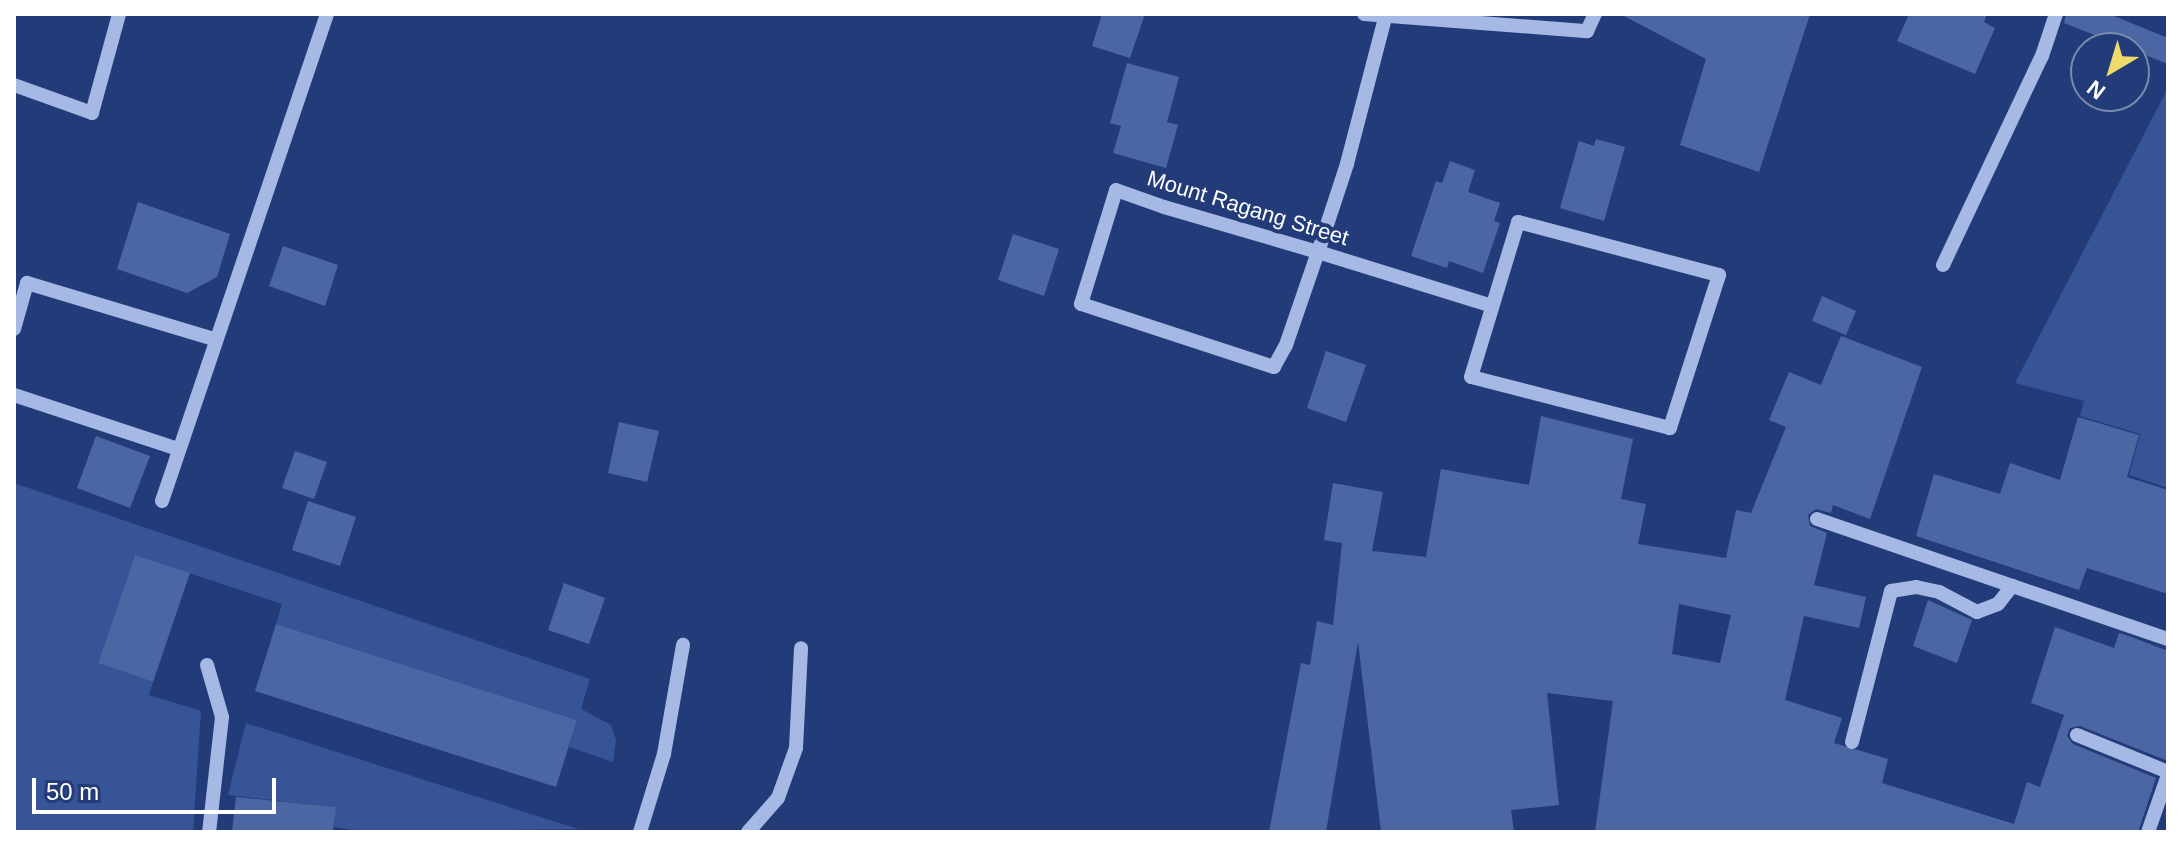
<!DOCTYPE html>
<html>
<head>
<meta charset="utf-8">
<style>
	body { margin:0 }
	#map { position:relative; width:2182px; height:846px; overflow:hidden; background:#233c79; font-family:Arial,sans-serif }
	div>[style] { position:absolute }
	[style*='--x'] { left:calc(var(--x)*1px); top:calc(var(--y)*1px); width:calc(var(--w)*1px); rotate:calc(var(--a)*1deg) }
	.green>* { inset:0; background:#375497 }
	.building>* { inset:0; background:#4b66a3 }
	.minor>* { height:14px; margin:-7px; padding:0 7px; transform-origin:7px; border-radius:7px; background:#a5b9e4 }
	span { translate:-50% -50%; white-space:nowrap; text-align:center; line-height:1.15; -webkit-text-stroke:8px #233c79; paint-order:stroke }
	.street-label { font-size:22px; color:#fff }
	.frame { position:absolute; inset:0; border:16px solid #fff; pointer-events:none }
	.north { position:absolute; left:2070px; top:32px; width:80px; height:80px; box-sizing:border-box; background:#233c79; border:2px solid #7b8aaf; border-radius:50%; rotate:218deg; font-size:22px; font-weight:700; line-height:32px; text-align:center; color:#fff }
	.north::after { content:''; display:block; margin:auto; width:28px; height:36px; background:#efdb69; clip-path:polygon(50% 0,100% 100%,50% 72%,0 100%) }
	.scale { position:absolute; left:32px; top:778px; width:244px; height:36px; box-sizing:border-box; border:4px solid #fff; border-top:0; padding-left:10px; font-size:24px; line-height:28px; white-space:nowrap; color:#fff; -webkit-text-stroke:6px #233c79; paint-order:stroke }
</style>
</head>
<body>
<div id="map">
	<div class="green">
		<div style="clip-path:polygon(2168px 88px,2168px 488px,2129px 475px,2140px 434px,2080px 416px,2084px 401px,2015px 383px)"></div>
		<div style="clip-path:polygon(14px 483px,590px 679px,581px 709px,611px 725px,616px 740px,613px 762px,569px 747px,577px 720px,276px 624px,282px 604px,135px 555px,98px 663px,153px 682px,149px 695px,201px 711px,193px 832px,14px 832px)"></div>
		<div style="clip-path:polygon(246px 723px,578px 829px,367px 832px,334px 827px,335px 807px,228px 795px)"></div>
	</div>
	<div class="building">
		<div style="clip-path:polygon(1102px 14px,1145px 14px,1130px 58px,1092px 46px)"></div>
		<div style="clip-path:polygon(1620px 14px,1810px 14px,1759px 172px,1680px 145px,1706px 59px)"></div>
		<div style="clip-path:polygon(1909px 14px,1987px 14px,1984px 22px,1995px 28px,1975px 74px,1897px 41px)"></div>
		<div style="clip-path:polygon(2066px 14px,2109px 14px,2168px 38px,2168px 64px,2064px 23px)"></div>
		<div style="clip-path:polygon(1127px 63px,1179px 77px,1167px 122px,1178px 125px,1166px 168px,1113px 153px,1121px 126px,1110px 123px)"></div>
		<div style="clip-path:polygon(1596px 139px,1625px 147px,1604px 221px,1560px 208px,1579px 141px,1594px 146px)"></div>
		<div style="clip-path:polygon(1450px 161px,1475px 170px,1468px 192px,1500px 203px,1494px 221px,1500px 223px,1483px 273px,1449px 261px,1447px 268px,1411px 256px,1436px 181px,1442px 183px)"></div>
		<div style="clip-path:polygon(138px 202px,230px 234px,217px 277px,187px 293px,117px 269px)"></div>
		<div style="clip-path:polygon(1013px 234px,1059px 249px,1044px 296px,998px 280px)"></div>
		<div style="clip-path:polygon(283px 246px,338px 265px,325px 306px,269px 286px)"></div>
		<div style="clip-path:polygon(1822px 296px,1856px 311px,1846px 335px,1812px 321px)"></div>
		<div style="clip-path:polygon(evenodd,1841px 336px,1922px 367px,1870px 519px,1833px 505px,1831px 513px,1816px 509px,1808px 515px,1810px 526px,1827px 533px,1814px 585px,1866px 597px,1859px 628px,1804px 616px,1785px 700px,1842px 718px,1834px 743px,1888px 759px,1882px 783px,2014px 824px,2027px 782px,2040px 787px,2064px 715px,2031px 703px,2055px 627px,2114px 648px,2119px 633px,2126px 635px,2168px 651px,2168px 761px,2080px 726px,2070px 728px,2067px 736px,2073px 744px,2156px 778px,2138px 832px,1595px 832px,1613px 701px,1547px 693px,1559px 805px,1511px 810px,1514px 832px,1381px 832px,1358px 642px,1326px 832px,1269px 832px,1301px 663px,1310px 665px,1317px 621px,1333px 625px,1342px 543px,1324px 540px,1333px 483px,1383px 492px,1372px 551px,1426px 557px,1441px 469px,1529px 485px,1541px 416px,1633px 439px,1621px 499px,1646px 504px,1638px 544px,1726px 558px,1736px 510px,1751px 513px,1786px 427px,1769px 420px,1789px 372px,1821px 385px,1841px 336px,1679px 604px,1731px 615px,1720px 663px,1672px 654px,1679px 604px)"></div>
		<div style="clip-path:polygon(1326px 351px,1366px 365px,1346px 422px,1307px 408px)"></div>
		<div style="clip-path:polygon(2078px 417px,2139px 435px,2127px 477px,2168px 490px,2168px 594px,2087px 568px,2079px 590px,1916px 536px,1934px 474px,2000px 494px,2010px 463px,2060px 480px)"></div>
		<div style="clip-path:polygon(619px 422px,659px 431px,647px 482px,608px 473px)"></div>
		<div style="clip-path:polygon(96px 436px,150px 456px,130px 508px,77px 488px)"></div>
		<div style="clip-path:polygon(295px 451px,327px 462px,314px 499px,282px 488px)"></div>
		<div style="clip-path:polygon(308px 501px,356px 517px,340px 566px,292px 550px)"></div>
		<div style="clip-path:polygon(135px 555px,190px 573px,153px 682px,98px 663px)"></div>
		<div style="clip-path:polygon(564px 583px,605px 598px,589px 644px,548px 630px)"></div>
		<div style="clip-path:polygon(1928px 600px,1972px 620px,1957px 663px,1913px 646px)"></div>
		<div style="clip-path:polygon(276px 624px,577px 720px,556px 787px,255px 691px)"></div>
		<div style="clip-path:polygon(236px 797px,336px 807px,333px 832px,232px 832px)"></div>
	</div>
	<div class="minor">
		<div style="--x:1364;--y:14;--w:224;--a:4.4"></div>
		<div style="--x:1587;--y:31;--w:19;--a:-65"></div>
		<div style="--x:1386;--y:14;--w:155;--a:104.6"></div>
		<div style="--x:1347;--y:164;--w:93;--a:108.2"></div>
		<div style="--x:1318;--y:252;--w:98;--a:109"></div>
		<div style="--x:1286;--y:345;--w:25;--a:119"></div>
		<div style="--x:1274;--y:367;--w:203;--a:-161.9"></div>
		<div style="--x:1081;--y:304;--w:119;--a:-72.9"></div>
		<div style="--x:1116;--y:190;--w:51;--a:19.5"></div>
		<div style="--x:1164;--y:207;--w:160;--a:16.3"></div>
		<div style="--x:1318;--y:252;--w:182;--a:17.2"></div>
		<div style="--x:14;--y:85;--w:83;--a:19.7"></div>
		<div style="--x:92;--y:113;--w:103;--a:-74.7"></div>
		<div style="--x:1518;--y:222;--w:208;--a:14.8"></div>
		<div style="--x:1719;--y:275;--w:161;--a:107.8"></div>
		<div style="--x:1670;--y:428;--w:205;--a:-165.6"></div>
		<div style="--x:1471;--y:377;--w:162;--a:-73.1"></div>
		<div style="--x:1943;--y:265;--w:231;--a:-64.7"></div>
		<div style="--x:2042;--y:56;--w:44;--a:-71.6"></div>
		<div style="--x:14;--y:329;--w:48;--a:-74.2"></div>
		<div style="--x:27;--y:283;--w:195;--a:16.7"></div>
		<div style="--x:14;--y:395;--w:173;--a:18.2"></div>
		<div style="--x:162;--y:501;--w:514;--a:-71.28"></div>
		<div style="--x:1817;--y:519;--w:371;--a:18.9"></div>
		<div style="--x:207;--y:665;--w:54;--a:73.9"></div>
		<div style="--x:222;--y:717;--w:116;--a:96.4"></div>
		<div style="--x:2077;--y:735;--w:98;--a:22.1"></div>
		<div style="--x:1852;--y:742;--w:156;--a:-75.5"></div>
		<div style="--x:1891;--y:591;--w:25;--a:-9"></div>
		<div style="--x:1916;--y:587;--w:24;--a:12"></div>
		<div style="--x:1939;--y:592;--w:43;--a:27.8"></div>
		<div style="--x:1977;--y:612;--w:22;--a:-21"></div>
		<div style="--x:1998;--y:604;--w:23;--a:-52"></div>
		<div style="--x:640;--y:832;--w:82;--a:-72.9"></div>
		<div style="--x:664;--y:754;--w:111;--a:-80.1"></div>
		<div style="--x:748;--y:832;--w:45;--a:-48.6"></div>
		<div style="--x:778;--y:798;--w:53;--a:-70.2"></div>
		<div style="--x:796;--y:748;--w:100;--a:-87.1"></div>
		<div style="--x:2148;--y:832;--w:60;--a:-70.7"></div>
	</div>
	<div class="street-label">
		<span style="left:1248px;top:208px;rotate:17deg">Mount Ragang Street</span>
	</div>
	<div class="frame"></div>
	<div class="north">N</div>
	<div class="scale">50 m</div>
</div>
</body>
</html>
